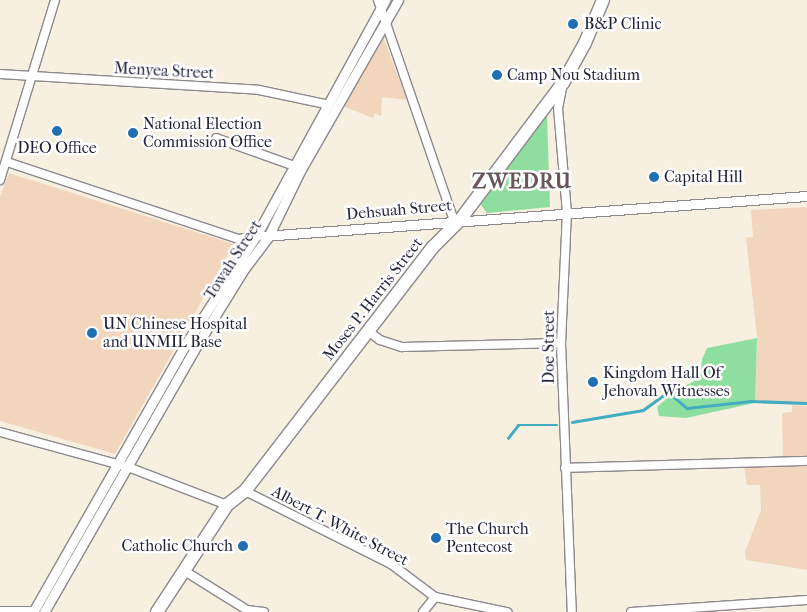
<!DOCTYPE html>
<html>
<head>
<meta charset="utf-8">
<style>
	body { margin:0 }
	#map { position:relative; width:807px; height:612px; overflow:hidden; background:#f7f0e0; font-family:"IM FELL French Canon",serif }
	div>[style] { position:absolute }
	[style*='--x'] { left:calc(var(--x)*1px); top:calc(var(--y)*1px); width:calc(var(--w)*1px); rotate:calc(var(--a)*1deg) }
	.built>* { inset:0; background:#f2d5bd }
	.green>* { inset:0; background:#8edf9f }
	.stream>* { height:2.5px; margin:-1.25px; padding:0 1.25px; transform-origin:1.25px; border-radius:1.25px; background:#42acc2 }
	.roads { filter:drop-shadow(1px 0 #8c898e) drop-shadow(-1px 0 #8c898e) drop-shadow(0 1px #8c898e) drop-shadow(0 -1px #8c898e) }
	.minor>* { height:8px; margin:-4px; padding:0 4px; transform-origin:4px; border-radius:4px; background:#fff }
	.tertiary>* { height:9px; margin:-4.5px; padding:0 4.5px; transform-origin:4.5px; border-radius:4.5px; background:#fff }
	.trunk>* { height:12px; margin:-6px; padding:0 6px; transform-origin:6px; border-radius:6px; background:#fff }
	.dots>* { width:14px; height:14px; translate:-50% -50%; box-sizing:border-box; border:2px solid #fff; border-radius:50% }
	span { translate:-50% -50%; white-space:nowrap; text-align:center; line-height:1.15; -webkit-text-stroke:5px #fff; paint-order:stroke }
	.poi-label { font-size:16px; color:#22223b }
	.left { translate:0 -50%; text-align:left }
	.right { translate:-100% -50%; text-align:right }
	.street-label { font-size:16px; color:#22223b }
	.district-label { font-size:21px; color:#69565a; font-weight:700; letter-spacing:1px }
</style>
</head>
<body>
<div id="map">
	<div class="built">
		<div style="clip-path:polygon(382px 34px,407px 100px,382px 97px,381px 116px,375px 114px,373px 118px,340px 105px)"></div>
		<div style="clip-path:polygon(9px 173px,234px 244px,115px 454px,0 421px,0 197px)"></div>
		<div style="clip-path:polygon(807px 207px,807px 405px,755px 403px,757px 337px,746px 238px,753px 237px,751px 210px)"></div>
		<div style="clip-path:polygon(792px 405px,807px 406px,807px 458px,783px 458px,782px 413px,792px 412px)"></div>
		<div style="clip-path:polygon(807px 465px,807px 570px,746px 560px,745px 552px,761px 510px,760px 485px,747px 485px,744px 466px)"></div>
	</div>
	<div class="green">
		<div style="clip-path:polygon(547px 114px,550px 207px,487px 213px,478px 201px)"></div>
		<div style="clip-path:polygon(757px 338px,755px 403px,686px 418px,659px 416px,657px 407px,678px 389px,693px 382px,701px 373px,702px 359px,707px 348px)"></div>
	</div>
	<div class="stream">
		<div style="--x:572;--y:422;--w:72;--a:-9.6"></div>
		<div style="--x:643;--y:410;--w:31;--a:-36"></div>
		<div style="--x:668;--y:392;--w:25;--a:40"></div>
		<div style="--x:687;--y:408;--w:64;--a:-6.2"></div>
		<div style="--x:751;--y:401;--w:56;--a:2"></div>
		<div style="--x:508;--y:438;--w:16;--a:-52"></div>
		<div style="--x:518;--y:425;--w:39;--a:0"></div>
	</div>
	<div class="roads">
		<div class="minor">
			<div style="--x:378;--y:0;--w:234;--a:71"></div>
			<div style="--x:0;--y:74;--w:259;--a:3.5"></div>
			<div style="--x:259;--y:90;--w:67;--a:12"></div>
			<div style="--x:562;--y:88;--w:20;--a:101"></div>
			<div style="--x:558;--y:108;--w:104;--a:85.1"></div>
			<div style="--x:567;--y:212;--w:131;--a:92.6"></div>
			<div style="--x:561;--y:343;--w:269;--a:87.7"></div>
			<div style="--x:216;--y:138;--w:81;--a:19.6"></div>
			<div style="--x:7;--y:162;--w:244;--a:18.4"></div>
			<div style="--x:239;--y:239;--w:17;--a:-10"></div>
			<div style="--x:0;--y:180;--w:188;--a:-73"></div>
			<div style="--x:368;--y:331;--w:15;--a:37"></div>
			<div style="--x:380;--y:340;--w:23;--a:18"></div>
			<div style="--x:402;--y:347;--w:159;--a:-1.4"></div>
			<div style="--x:0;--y:432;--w:133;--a:15.3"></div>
			<div style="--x:128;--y:467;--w:106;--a:21"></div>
			<div style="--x:565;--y:468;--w:242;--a:-1.7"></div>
			<div style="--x:245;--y:491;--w:163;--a:26.6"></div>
			<div style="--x:391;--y:564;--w:55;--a:36.9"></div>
			<div style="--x:435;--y:597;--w:74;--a:11.8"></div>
			<div style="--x:183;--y:570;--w:75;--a:32"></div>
			<div style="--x:247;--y:610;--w:17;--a:7"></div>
			<div style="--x:0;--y:611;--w:33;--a:0"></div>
			<div style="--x:423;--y:612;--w:19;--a:-51"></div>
			<div style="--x:631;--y:612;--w:176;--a:-3.9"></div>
		</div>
		<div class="tertiary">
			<div style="--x:263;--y:236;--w:545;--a:-4.21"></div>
			<div style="--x:33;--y:612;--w:314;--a:-60.3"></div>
			<div style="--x:189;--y:339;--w:123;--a:-57"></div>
			<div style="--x:256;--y:236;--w:269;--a:-61.3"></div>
			<div style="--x:44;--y:612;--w:308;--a:-60.2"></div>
			<div style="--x:197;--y:345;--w:89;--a:-58.3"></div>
			<div style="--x:244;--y:269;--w:40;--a:-53"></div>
			<div style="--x:268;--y:237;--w:73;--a:-64.1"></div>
			<div style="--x:300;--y:171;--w:197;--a:-60.2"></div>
		</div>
		<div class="trunk">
			<div style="--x:157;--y:612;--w:128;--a:-56.8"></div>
			<div style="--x:227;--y:505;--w:23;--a:-38"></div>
			<div style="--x:245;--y:491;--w:307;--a:-52.4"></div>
			<div style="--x:432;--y:248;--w:40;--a:-45"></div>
			<div style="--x:460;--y:220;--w:171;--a:-53.1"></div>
			<div style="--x:563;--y:83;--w:46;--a:-61.2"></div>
			<div style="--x:585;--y:43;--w:47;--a:-67.3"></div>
		</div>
	</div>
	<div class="dots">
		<div style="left:573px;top:24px;background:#1f6fb2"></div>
		<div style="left:497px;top:75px;background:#1f6fb2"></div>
		<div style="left:57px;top:131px;background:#1f6fb2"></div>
		<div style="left:133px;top:133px;background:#1f6fb2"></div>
		<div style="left:654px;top:177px;background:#1f6fb2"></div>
		<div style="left:92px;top:333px;background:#1f6fb2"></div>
		<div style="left:593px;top:382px;background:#1f6fb2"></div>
		<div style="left:436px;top:538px;background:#1f6fb2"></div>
		<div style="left:243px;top:546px;background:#1f6fb2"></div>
	</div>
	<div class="poi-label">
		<span class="left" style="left:584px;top:24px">B&amp;P Clinic</span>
		<span class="left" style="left:507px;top:75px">Camp Nou Stadium</span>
		<span class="left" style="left:143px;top:133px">National Election<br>Commission Office</span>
		<span style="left:57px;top:148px">DEO Office</span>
		<span class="left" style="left:664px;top:177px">Capital Hill</span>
		<span class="left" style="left:103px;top:333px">UN Chinese Hospital<br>and UNMIL Base</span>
		<span class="left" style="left:603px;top:382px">Kingdom Hall Of<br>Jehovah Witnesses</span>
		<span class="left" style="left:446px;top:538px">The Church<br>Pentecost</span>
		<span class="right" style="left:233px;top:546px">Catholic Church</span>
	</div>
	<div class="street-label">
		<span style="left:164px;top:71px;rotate:3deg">Menyea Street</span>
		<span style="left:399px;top:210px;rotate:-5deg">Dehsuah Street</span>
		<span style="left:233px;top:260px;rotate:-57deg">Towah Street</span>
		<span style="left:373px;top:299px;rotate:-52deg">Moses P. Harris Street</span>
		<span style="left:549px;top:347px;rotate:-90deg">Doe Street</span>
		<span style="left:340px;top:526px;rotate:28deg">Albert T. White Street</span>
	</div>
	<div class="district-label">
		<span style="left:522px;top:181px">ZWEDRU</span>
	</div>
</div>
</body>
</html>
